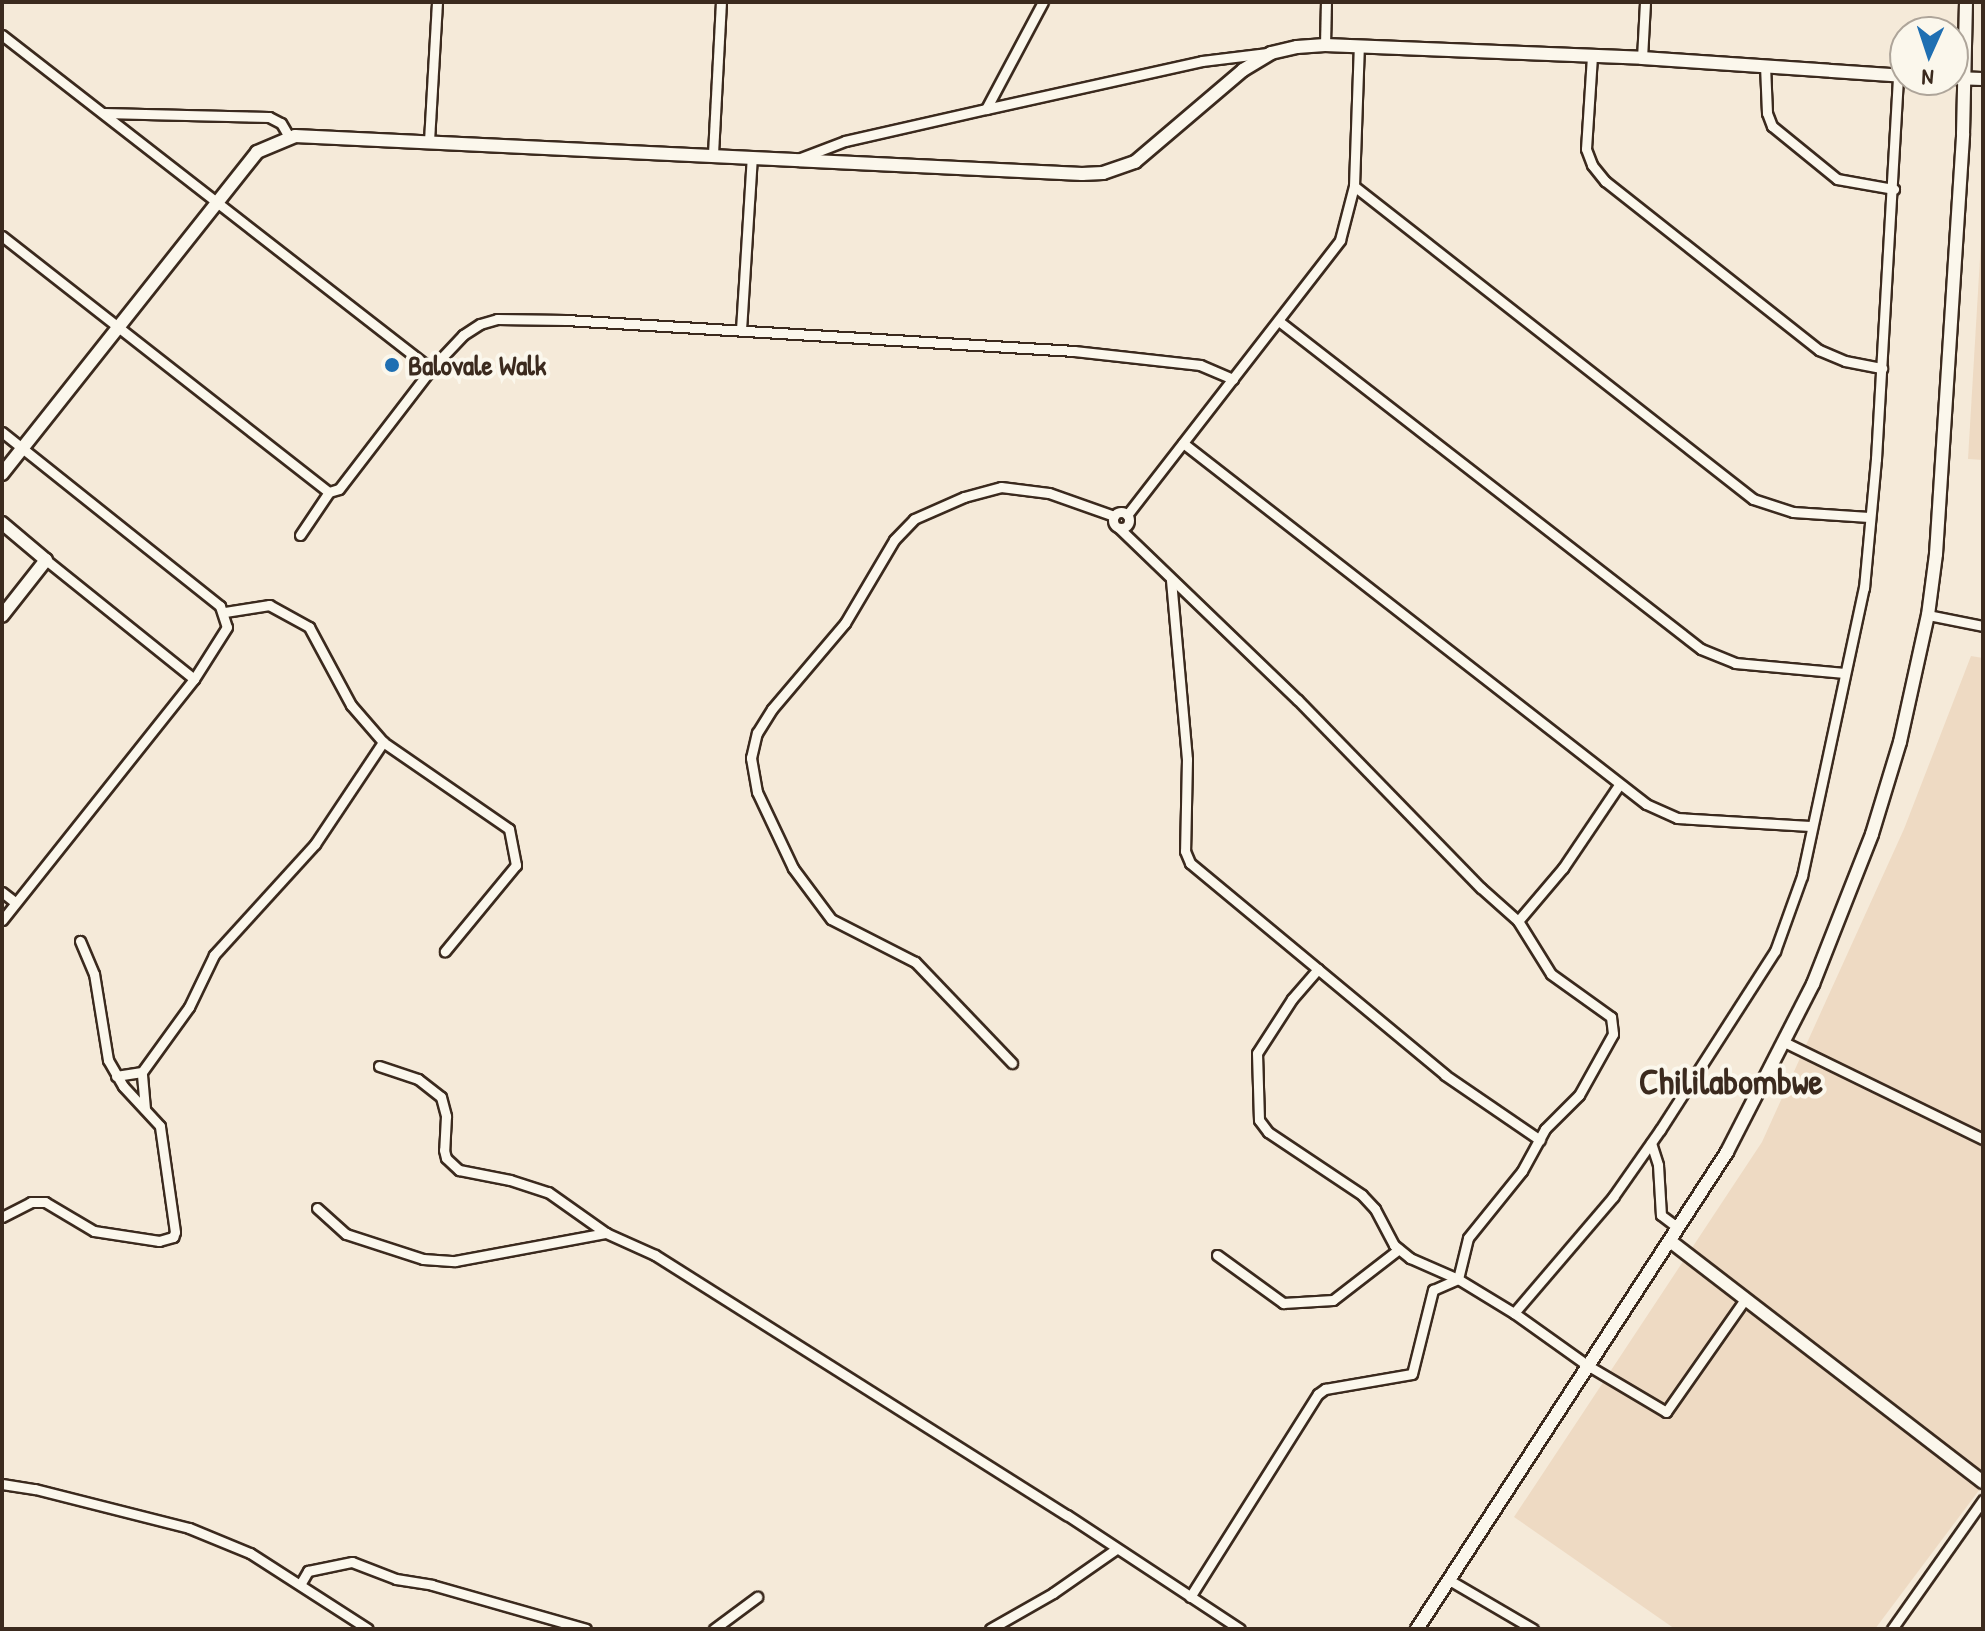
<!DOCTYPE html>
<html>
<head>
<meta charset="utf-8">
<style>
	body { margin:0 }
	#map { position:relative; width:1985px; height:1631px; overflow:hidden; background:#f5ead9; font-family:"Patrick Hand",sans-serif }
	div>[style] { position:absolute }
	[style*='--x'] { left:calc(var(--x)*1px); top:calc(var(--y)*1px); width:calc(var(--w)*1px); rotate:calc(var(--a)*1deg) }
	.built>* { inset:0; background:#eedac3 }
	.roads { filter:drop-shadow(2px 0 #3b2a1e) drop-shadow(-2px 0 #3b2a1e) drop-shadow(0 2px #3b2a1e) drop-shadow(0 -2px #3b2a1e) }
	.minor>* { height:9px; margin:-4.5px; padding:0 4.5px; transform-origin:4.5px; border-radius:4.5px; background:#fbf7ec }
	.minor>.ring { margin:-4.5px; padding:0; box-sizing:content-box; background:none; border:9px solid #fbf7ec; border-radius:50% }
	.tertiary>* { height:12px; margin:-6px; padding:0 6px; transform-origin:6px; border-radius:6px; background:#fbf7ec }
	.dots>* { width:22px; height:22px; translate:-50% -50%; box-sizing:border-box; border:4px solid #fbf7ec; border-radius:50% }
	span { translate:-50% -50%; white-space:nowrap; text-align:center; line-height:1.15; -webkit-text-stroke:8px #fbf7ec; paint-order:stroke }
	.poi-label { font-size:28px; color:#3b2a1e; font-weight:700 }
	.left { translate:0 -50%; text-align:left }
	.district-label { font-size:36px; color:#3b2a1e; font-weight:700 }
	.frame { position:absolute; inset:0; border:4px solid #3b2a1e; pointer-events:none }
	.north { position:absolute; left:1889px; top:16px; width:80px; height:80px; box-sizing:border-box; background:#fbf7ec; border:2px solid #aea59a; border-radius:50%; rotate:183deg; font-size:22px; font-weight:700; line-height:32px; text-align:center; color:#3b2a1e }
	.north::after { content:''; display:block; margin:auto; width:28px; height:36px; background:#1f6fb2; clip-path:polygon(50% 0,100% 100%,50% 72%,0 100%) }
</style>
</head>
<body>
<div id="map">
	<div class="built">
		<div style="clip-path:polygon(1983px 208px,1983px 460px,1968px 459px)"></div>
		<div style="clip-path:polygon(1971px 656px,1983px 658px,1983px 1485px,1875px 1629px,1675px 1629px,1514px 1517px,1762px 1142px,1904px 829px)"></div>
	</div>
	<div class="roads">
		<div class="minor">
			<div style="--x:2;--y:35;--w:544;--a:37.9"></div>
			<div style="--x:1325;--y:45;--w:43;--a:-88.7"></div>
			<div style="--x:1592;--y:56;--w:93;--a:93.7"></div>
			<div style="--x:1586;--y:149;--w:17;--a:69"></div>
			<div style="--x:1592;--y:165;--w:21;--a:51"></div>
			<div style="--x:1605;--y:181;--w:273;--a:38.3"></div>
			<div style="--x:1819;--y:350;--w:28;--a:23"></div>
			<div style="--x:1845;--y:361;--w:38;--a:11"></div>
			<div style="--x:1642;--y:58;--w:56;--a:-86.9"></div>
			<div style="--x:1765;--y:65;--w:48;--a:87.6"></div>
			<div style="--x:1767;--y:113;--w:14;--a:69"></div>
			<div style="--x:1772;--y:126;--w:84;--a:39.2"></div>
			<div style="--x:1837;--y:179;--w:58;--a:10"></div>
			<div style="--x:986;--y:109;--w:221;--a:-12.5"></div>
			<div style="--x:1202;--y:61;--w:66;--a:-6.9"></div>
			<div style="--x:103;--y:113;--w:166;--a:1.4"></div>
			<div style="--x:269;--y:117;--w:13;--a:27"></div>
			<div style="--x:281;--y:123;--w:16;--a:60"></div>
			<div style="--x:429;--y:141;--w:139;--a:-86.7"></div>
			<div style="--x:713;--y:154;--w:152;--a:-87"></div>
			<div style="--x:798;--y:159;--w:50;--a:-21"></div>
			<div style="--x:845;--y:141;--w:145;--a:-12.8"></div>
			<div style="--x:986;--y:109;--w:121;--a:-62"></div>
			<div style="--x:1354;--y:186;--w:507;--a:38.11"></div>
			<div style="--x:1753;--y:499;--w:42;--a:18"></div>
			<div style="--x:1793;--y:512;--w:76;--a:3.8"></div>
			<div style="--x:2;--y:236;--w:415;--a:38.1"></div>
			<div style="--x:329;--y:492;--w:10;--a:-17"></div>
			<div style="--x:339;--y:489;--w:151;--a:-52.5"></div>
			<div style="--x:431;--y:369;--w:47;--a:-46.7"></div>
			<div style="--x:463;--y:335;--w:20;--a:-33"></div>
			<div style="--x:480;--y:324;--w:18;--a:-16"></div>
			<div style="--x:497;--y:319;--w:69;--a:0.8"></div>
			<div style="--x:566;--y:320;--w:509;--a:3.49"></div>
			<div style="--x:1074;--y:351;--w:127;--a:6.3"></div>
			<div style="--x:1200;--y:365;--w:36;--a:23"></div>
			<div style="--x:1280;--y:322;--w:533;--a:37.84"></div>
			<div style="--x:1701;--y:649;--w:37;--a:22"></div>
			<div style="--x:1735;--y:663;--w:110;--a:5.2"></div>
			<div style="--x:741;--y:330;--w:173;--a:-86.4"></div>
			<div style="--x:2;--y:432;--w:279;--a:38.6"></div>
			<div style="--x:220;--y:606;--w:22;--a:72"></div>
			<div style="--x:227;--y:627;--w:62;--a:122.4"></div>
			<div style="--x:194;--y:679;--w:308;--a:128.5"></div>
			<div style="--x:1183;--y:443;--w:587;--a:37.94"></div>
			<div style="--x:1646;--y:804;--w:34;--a:24"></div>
			<div style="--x:1677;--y:818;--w:133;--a:3.4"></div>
			<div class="ring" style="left:1113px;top:512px;width:7px;height:7px"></div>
			<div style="--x:1127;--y:515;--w:348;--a:-52.2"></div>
			<div style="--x:1340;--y:240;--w:56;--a:-75.5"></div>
			<div style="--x:1354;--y:186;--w:140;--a:-88"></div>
			<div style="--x:1119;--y:528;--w:248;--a:43.9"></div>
			<div style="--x:1298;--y:700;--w:262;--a:45.8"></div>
			<div style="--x:1481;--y:888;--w:50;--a:41.7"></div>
			<div style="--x:1518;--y:921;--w:62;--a:58.1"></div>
			<div style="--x:1551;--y:974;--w:74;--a:35.6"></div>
			<div style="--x:1611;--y:1017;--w:17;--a:83"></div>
			<div style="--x:1613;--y:1034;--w:70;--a:119.1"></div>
			<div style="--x:1579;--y:1095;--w:48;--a:135"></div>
			<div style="--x:1545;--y:1129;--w:48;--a:118.7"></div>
			<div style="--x:1522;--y:1171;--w:86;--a:128.9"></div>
			<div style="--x:1468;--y:1238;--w:42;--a:103.7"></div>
			<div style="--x:300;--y:535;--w:52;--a:-56"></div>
			<div style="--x:46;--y:560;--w:190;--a:38.8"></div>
			<div style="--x:1171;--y:580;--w:180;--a:84.9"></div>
			<div style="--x:1187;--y:759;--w:92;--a:91.2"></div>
			<div style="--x:1185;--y:851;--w:13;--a:67"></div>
			<div style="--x:1190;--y:863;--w:332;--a:39.7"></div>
			<div style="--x:1445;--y:1075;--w:115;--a:34.4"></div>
			<div style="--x:225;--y:612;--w:45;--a:-9"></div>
			<div style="--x:269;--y:605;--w:46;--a:28.8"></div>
			<div style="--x:309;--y:627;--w:89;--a:61.7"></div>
			<div style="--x:351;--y:705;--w:49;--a:49.1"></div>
			<div style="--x:383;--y:742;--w:153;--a:34.6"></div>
			<div style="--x:509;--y:829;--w:37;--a:79"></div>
			<div style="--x:516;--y:865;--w:112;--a:129.5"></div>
			<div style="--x:1928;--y:615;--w:56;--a:11.3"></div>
			<div style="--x:2;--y:892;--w:16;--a:38"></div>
			<div style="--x:1518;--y:921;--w:70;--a:-49.7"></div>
			<div style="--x:1563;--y:868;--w:100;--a:-56"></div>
			<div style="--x:1318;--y:969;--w:40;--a:131"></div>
			<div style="--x:1292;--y:999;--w:64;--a:122.9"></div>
			<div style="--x:1257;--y:1053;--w:67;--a:88.3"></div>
			<div style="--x:1259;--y:1120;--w:15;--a:53"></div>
			<div style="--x:1268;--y:1132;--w:113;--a:33.8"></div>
			<div style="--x:1362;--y:1195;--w:19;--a:47"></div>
			<div style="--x:1375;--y:1209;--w:41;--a:62.2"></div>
			<div style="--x:1394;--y:1245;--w:21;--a:39"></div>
			<div style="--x:1410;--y:1258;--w:52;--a:23.6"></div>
			<div style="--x:1458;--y:1279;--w:66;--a:31.3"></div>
			<div style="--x:1514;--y:1313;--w:90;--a:35.5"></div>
			<div style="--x:1587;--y:1365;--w:92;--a:30.7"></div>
			<div style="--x:1666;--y:1412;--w:138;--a:-55"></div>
			<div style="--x:1784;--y:1042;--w:221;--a:26"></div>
			<div style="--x:1012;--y:1063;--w:140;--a:-133.8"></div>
			<div style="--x:915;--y:962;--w:94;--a:-152.9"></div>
			<div style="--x:831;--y:919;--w:64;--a:-126.7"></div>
			<div style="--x:793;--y:868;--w:84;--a:-115.3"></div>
			<div style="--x:757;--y:792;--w:35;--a:-100"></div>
			<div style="--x:751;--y:758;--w:26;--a:-77"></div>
			<div style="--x:757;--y:733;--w:28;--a:-58"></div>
			<div style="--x:772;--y:709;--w:113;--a:-49.7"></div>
			<div style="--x:845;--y:623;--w:96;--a:-59.4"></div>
			<div style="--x:894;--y:540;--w:29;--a:-46"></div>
			<div style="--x:914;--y:519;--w:55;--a:-23.7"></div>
			<div style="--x:964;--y:497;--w:38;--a:-15"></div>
			<div style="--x:1001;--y:487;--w:48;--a:7.1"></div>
			<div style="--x:1049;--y:493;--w:69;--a:19.5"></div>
			<div style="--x:379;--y:1066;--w:41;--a:18.4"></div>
			<div style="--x:418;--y:1079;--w:29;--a:38"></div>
			<div style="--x:441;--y:1097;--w:20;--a:75"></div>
			<div style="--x:446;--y:1116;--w:34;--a:93"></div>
			<div style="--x:444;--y:1150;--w:8;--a:76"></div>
			<div style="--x:446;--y:1158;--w:18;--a:43"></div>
			<div style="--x:459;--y:1170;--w:52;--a:11.1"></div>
			<div style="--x:510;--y:1180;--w:40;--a:18"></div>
			<div style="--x:548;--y:1192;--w:71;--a:35.3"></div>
			<div style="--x:606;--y:1233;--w:54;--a:24.2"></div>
			<div style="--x:655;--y:1255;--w:487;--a:32.3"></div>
			<div style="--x:1067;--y:1515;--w:207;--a:33.4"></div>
			<div style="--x:116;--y:1076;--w:26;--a:-9"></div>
			<div style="--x:145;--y:1109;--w:37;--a:-95"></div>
			<div style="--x:142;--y:1072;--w:80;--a:-54.1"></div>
			<div style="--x:189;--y:1007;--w:58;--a:-64.3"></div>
			<div style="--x:214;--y:955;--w:150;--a:-47.7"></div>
			<div style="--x:315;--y:844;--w:123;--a:-56.3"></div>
			<div style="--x:1651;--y:1143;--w:23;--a:72"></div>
			<div style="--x:1658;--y:1165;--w:50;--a:86.6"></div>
			<div style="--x:1661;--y:1215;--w:21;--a:37"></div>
			<div style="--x:317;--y:1208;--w:39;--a:42"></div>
			<div style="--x:346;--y:1234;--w:81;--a:18"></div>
			<div style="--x:423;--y:1259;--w:32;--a:4"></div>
			<div style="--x:455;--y:1261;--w:154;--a:-10.5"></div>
			<div style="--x:2;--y:1217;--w:33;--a:-27"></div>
			<div style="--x:31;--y:1202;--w:14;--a:0"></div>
			<div style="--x:45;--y:1202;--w:57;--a:30.6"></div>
			<div style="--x:94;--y:1231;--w:66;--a:8.7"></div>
			<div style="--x:159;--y:1241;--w:15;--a:-16"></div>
			<div style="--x:173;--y:1237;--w:5;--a:-68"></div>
			<div style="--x:175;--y:1232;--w:107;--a:-98.1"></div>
			<div style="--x:160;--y:1126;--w:54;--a:-132.8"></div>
			<div style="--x:123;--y:1086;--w:30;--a:-120"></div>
			<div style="--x:108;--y:1060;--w:87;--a:-99.2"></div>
			<div style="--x:94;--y:974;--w:36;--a:-113"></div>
			<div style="--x:1217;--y:1255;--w:82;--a:36"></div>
			<div style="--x:1283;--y:1303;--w:50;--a:-3.4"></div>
			<div style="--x:1333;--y:1300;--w:83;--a:-37.7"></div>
			<div style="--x:1514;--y:1313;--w:153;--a:-49.5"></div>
			<div style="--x:1613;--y:1197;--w:82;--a:-55"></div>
			<div style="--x:1660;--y:1130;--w:213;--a:-57.3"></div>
			<div style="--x:1775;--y:951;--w:80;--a:-70.2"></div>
			<div style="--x:1802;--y:876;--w:295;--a:-77.9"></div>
			<div style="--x:1864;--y:588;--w:130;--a:-84.7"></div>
			<div style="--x:1876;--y:459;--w:385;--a:-86.7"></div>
			<div style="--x:2;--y:1484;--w:33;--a:9"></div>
			<div style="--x:35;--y:1489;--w:159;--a:14.2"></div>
			<div style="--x:189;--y:1528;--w:66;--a:22.3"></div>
			<div style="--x:250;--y:1553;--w:140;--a:32.8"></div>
			<div style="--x:1449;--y:1580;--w:97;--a:30.3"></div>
			<div style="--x:301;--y:1583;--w:14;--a:-60"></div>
			<div style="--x:308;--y:1571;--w:45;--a:-11.6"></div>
			<div style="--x:352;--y:1562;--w:47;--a:21.1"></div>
			<div style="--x:396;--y:1579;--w:36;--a:9"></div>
			<div style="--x:432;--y:1585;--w:160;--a:15.9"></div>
			<div style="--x:1190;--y:1597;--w:240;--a:-57.8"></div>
			<div style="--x:1318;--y:1394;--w:9;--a:-36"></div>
			<div style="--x:1325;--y:1389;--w:88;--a:-9.8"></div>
			<div style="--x:1412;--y:1374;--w:87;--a:-76"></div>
			<div style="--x:1433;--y:1290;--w:27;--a:-24"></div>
			<div style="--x:714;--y:1629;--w:54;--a:-36.7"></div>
			<div style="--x:990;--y:1629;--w:73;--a:-29.7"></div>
			<div style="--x:1053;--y:1593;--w:77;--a:-34.9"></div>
			<div style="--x:1892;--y:1629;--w:158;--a:-54.8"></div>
		</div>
		<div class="tertiary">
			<div style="--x:1953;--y:78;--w:30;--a:2"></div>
			<div style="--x:2;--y:474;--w:411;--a:-51.6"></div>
			<div style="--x:257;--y:152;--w:41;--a:-22.8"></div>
			<div style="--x:295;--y:136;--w:788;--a:2.76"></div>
			<div style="--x:1082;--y:174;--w:21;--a:-3"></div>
			<div style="--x:1103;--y:173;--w:34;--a:-19"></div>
			<div style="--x:1135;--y:162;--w:142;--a:-40.4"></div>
			<div style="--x:1243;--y:70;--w:33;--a:-31"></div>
			<div style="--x:1271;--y:53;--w:27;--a:-13"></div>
			<div style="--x:1297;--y:47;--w:28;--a:-4"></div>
			<div style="--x:1325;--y:45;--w:317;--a:2.3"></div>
			<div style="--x:1642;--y:58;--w:264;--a:3.9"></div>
			<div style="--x:2;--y:523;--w:57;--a:40.1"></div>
			<div style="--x:46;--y:560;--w:71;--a:128.2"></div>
			<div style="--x:1670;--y:1241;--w:395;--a:37.6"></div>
			<div style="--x:1417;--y:1629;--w:569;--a:-56.98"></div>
			<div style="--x:1727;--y:1152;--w:189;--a:-62.9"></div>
			<div style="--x:1813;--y:984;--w:161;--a:-68.5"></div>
			<div style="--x:1872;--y:834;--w:96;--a:-73.1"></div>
			<div style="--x:1900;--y:742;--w:130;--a:-77.6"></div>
			<div style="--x:1928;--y:615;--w:62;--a:-82.5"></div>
			<div style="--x:1936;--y:554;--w:421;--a:-86.3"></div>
			<div style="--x:1963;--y:134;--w:132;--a:-88.7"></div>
		</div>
	</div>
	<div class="dots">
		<div style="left:392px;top:365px;background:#1f6fb2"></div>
	</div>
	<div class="poi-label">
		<span class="left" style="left:408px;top:365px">Balovale Walk</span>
	</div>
	<div class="district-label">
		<span style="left:1731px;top:1081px">Chililabombwe</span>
	</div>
	<div class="frame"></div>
	<div class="north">N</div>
</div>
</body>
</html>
